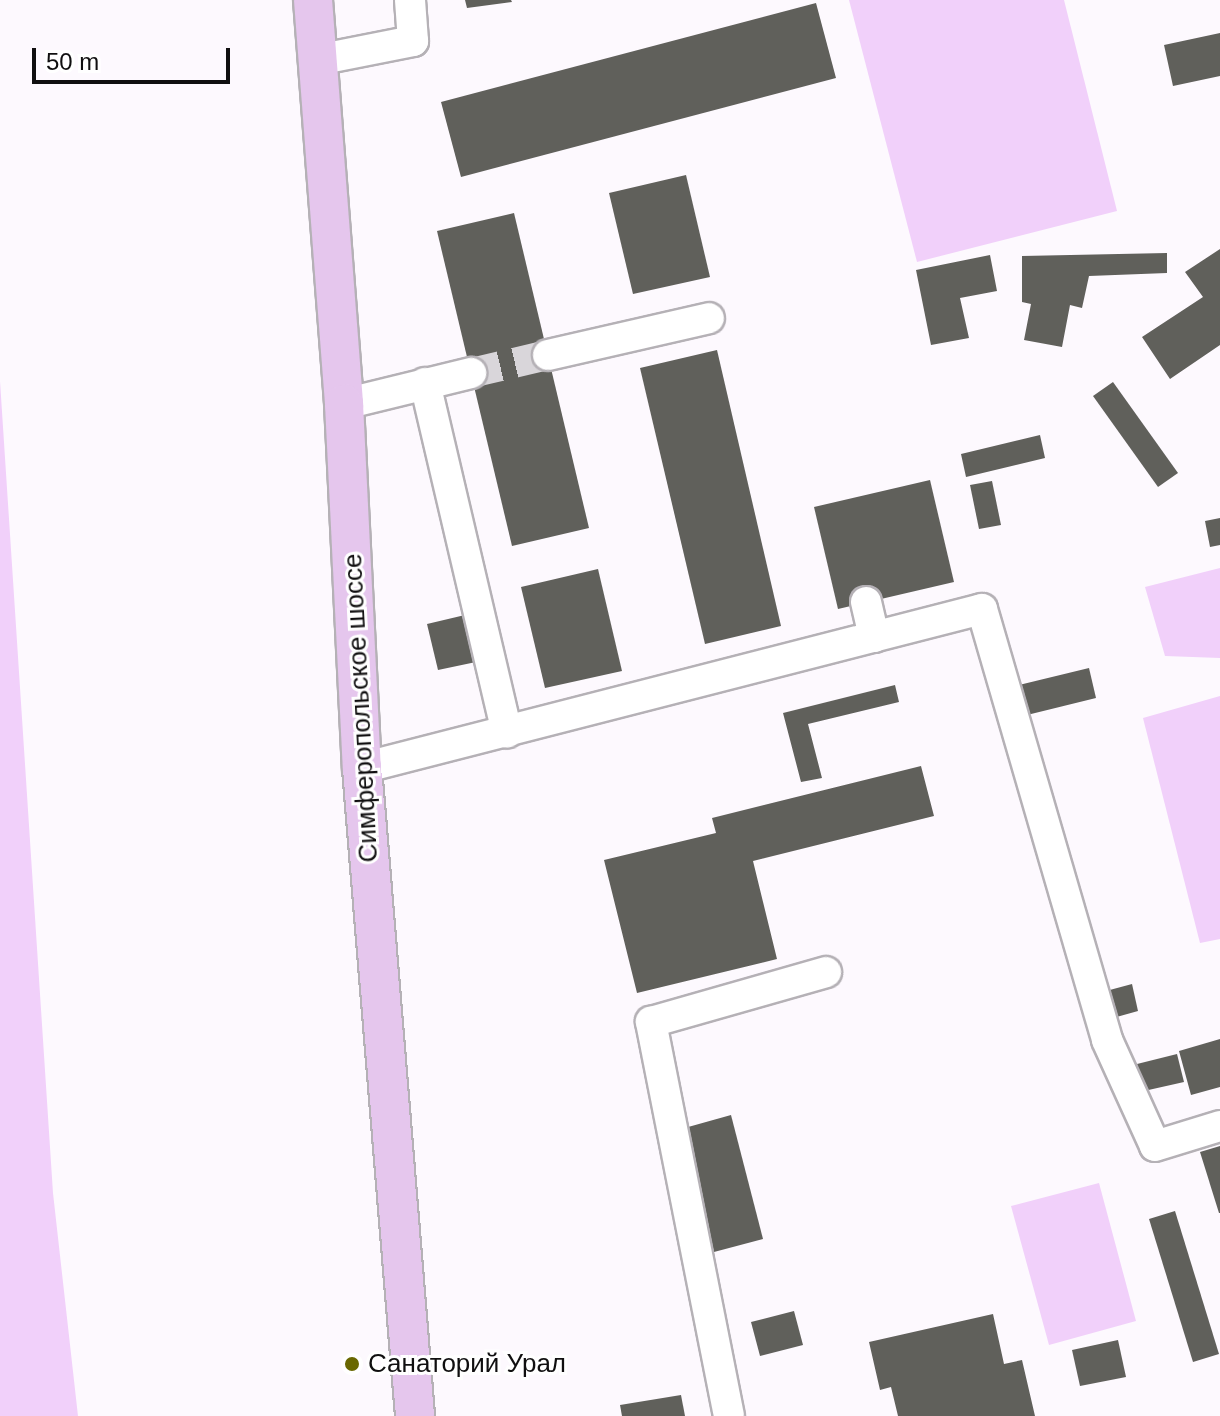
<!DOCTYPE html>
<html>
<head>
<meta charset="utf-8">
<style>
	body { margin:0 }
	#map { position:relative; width:1220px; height:1416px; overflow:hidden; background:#fdf9fe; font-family:Helvetica,sans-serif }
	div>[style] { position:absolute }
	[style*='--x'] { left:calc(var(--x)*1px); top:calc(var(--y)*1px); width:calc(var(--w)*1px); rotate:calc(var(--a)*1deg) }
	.green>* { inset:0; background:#f1d0fa }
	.building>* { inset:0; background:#60605b }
	.minor-tunnel>* { height:30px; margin-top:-15px; transform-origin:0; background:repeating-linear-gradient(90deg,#d9d6da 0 30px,transparent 0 45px) }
	.roads { filter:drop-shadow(2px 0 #b5b1b6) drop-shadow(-2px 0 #b5b1b6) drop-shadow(0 2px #b5b1b6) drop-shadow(0 -2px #b5b1b6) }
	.minor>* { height:30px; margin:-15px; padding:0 15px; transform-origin:15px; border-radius:15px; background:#fff }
	.major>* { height:38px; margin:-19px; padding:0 19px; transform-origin:19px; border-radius:19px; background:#e5c6ed }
	.dots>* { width:22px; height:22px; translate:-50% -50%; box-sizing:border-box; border:4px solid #fff; border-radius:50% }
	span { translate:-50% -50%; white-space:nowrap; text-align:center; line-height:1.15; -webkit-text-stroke:6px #fff; paint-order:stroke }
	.street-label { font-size:26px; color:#100f10 }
	.poi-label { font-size:26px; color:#100f10 }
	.left { translate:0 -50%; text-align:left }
	.scale { position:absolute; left:32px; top:48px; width:198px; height:36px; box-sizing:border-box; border:4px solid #100f10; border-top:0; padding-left:10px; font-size:24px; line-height:28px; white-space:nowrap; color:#100f10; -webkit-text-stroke:6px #fff; paint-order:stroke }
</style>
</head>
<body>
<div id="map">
	<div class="green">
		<div style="clip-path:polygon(849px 0,1064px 0,1117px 211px,917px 262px)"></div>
		<div style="clip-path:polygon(0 381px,53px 1193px,78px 1416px,0 1416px)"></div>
		<div style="clip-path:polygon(1220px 568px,1220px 658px,1165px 656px,1145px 587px)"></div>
		<div style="clip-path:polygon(1220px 696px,1220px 939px,1200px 943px,1143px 718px)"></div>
		<div style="clip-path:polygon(1099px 1183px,1136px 1321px,1049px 1345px,1011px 1206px)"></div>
	</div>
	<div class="building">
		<div style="clip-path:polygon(465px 0,511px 0,512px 2px,467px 8px)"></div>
		<div style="clip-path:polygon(816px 3px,836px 78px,461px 177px,441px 102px)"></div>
		<div style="clip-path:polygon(1220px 33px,1220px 76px,1173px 86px,1164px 45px)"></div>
		<div style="clip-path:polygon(686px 175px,710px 277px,633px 294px,609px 193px)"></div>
		<div style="clip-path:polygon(514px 213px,589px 528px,512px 546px,437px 231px)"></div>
		<div style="clip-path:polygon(1220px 249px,1220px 345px,1170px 379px,1142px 337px,1203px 297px,1185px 272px)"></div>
		<div style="clip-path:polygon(1167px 253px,1167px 273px,1089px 276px,1082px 308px,1070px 305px,1062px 347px,1024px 340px,1031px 304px,1022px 302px,1022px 256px)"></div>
		<div style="clip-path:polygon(990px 255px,997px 291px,960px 298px,969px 338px,931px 345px,916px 270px)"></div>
		<div style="clip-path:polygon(717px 350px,781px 626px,705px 644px,640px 368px)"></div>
		<div style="clip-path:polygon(1113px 382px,1178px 473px,1158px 487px,1093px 396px)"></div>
		<div style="clip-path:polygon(1040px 435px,1045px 458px,966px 477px,961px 454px)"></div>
		<div style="clip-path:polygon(930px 480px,954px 582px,838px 609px,814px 507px)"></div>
		<div style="clip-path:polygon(992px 481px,1001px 525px,979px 529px,970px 485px)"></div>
		<div style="clip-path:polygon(1220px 518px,1220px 545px,1210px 547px,1205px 521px)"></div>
		<div style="clip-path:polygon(598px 569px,622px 671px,545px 688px,521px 587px)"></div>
		<div style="clip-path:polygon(465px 615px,476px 662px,438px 670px,427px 624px)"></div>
		<div style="clip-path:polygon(1089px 668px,1096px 698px,1027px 715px,1019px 685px)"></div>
		<div style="clip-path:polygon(895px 685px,899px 702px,808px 724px,822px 778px,801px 782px,783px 713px)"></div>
		<div style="clip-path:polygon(921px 766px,934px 816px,753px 861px,777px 959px,637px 993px,604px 860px,716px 833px,712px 818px)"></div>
		<div style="clip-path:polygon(1132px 984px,1138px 1011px,1113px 1018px,1106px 991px)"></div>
		<div style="clip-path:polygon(1220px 1039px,1220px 1087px,1191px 1095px,1179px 1051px)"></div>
		<div style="clip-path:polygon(1177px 1054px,1184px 1082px,1144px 1091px,1137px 1064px)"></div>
		<div style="clip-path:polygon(731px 1115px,763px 1239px,714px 1252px,681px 1129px)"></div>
		<div style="clip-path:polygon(1220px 1146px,1220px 1213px,1219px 1213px,1200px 1152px)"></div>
		<div style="clip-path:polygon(1175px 1211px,1219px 1354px,1193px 1362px,1149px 1219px)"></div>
		<div style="clip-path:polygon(794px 1311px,803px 1345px,760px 1356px,751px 1322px)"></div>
		<div style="clip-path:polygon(993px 1314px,1004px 1364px,1022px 1360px,1035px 1416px,898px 1416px,891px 1387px,880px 1390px,869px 1342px)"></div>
		<div style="clip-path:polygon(1118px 1340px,1126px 1377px,1080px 1386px,1072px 1350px)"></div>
		<div style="clip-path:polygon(681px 1395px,685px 1416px,622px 1416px,620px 1405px)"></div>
	</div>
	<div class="minor-tunnel">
		<div style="--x:471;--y:373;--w:79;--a:-13.2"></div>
	</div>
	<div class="roads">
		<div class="minor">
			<div style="--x:317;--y:60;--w:98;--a:-11.2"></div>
			<div style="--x:413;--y:41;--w:41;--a:-94.2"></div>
			<div style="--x:548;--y:355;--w:165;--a:-12.9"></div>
			<div style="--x:425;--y:383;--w:359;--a:76.8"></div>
			<div style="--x:344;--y:404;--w:131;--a:-13.7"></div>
			<div style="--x:866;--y:602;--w:36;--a:77"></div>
			<div style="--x:362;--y:768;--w:640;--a:-14.38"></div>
			<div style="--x:982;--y:609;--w:449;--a:73.8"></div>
			<div style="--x:1107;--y:1040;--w:116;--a:65.6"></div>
			<div style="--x:1155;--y:1146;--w:68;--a:-17.1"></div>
			<div style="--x:729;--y:1416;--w:402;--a:-101.2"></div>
			<div style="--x:651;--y:1022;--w:182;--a:-15.9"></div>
		</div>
		<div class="major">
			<div style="--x:313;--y:0;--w:405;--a:85.6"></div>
			<div style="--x:344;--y:404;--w:364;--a:87.2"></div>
			<div style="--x:362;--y:768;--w:650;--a:85.32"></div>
		</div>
	</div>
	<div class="dots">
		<div style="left:352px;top:1364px;background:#696700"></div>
	</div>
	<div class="street-label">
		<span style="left:361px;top:708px;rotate:-93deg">Симферопольское шоссе</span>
	</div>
	<div class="poi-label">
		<span class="left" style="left:368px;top:1364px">Санаторий Урал</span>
	</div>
	<div class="scale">50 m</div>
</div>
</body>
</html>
